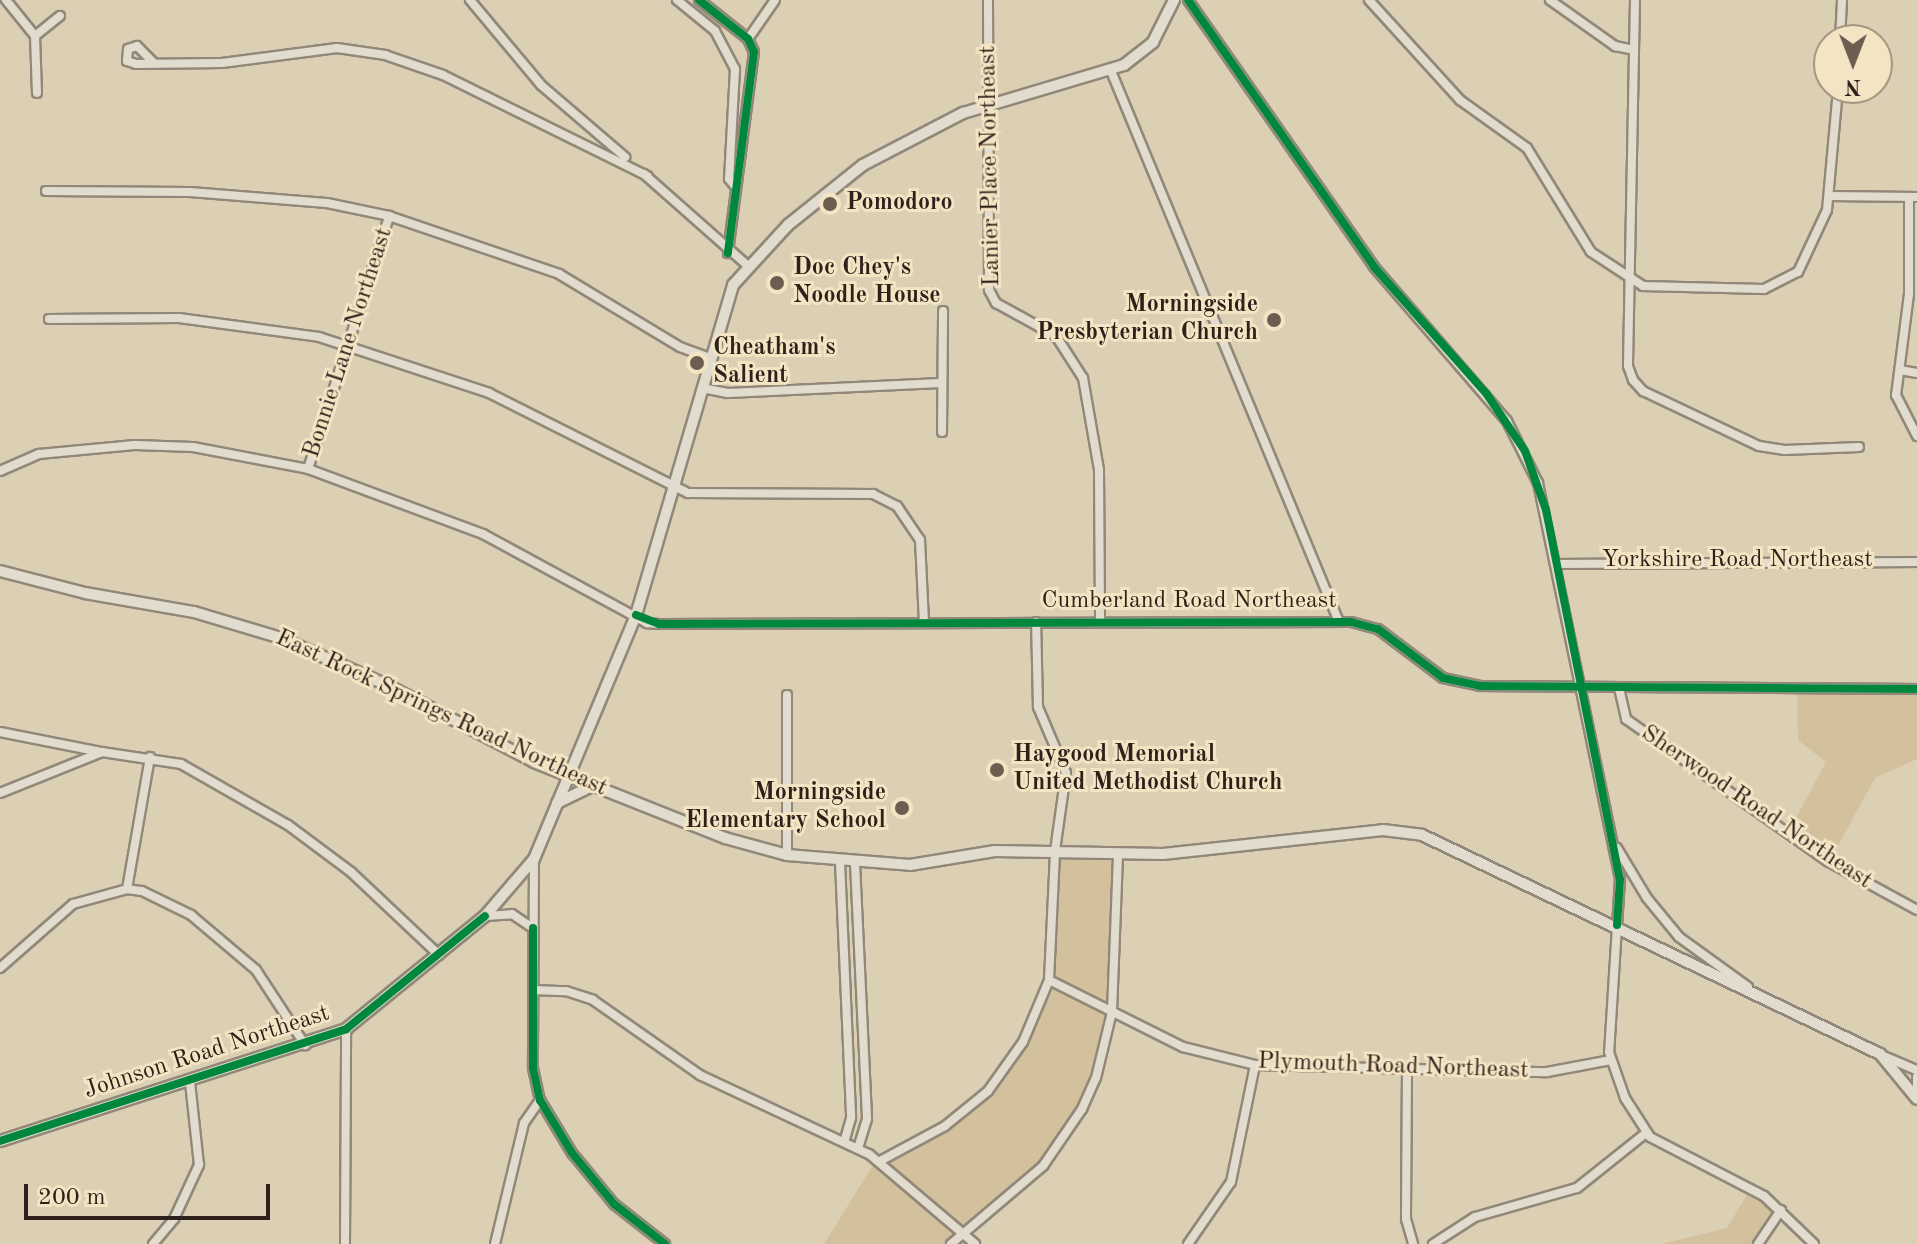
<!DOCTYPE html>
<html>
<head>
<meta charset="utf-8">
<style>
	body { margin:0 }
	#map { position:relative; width:1917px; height:1244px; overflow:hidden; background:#dbcfb4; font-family:"Old Standard TT",serif }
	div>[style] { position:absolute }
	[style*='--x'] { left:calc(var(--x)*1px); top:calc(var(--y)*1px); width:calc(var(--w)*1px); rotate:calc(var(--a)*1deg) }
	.green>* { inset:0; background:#d3c19e }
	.roads { filter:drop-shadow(2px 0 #918879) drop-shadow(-2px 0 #918879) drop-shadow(0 2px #918879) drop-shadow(0 -2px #918879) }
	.minor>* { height:8px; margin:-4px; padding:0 4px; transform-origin:4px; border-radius:4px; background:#e2dcce }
	.tertiary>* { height:10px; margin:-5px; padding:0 5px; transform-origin:5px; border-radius:5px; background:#e2dcce }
	.cycleway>* { height:8px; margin:-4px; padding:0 4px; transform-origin:4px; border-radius:4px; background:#00873e }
	.dots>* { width:22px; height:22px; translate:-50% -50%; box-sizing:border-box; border:4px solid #f3e4c3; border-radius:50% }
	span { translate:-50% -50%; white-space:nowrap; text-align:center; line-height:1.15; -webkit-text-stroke:6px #f3e4c3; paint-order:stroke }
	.street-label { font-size:24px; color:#2e211c }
	.poi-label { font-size:24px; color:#2e211c; font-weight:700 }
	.left { translate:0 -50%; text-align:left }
	.right { translate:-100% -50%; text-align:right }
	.north { position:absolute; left:1813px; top:24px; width:80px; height:80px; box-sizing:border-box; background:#f3e4c3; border:2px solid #a49680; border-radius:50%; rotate:180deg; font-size:22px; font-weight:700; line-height:32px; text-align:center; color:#2e211c }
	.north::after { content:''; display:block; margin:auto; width:28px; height:36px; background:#6b5e51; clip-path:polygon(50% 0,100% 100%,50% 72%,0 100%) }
	.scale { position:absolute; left:24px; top:1184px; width:246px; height:36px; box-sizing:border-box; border:4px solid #2e211c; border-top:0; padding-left:10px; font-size:24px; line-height:28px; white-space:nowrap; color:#2e211c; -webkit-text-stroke:6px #f3e4c3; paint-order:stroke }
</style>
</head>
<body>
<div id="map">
	<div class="green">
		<div style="clip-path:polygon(1797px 689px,1917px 689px,1917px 759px,1875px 778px,1829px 862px,1787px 835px,1826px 762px,1798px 740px)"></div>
		<div style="clip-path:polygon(1056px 852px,1117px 852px,1106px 1055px,1084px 1107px,1032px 1175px,953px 1244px,824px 1244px,878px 1157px,934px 1135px,982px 1098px,1022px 1049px,1053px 975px)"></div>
		<div style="clip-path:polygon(1748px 1193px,1779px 1210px,1755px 1244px,1661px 1244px,1727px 1228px)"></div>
	</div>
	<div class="roads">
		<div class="minor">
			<div style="--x:6;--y:0;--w:46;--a:51.1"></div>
			<div style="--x:35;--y:36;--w:57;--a:88"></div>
			<div style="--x:470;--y:0;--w:111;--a:50.1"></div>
			<div style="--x:541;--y:85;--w:111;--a:40.6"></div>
			<div style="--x:677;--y:0;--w:49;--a:39.2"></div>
			<div style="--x:715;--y:31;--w:43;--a:62.2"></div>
			<div style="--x:735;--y:69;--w:110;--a:93.1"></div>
			<div style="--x:729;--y:179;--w:9;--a:49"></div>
			<div style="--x:699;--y:0;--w:63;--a:38.5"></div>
			<div style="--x:748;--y:39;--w:14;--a:65"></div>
			<div style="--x:754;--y:52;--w:203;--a:97.4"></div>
			<div style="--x:988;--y:0;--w:290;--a:89.8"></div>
			<div style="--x:989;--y:290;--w:15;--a:62"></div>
			<div style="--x:996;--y:303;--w:68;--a:28.8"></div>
			<div style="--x:1056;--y:336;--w:50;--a:57.3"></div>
			<div style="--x:1083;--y:378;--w:93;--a:80.1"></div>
			<div style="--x:1099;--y:470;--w:152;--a:89.6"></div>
			<div style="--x:1188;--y:0;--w:325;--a:55.1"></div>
			<div style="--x:1374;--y:267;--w:203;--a:49.2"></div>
			<div style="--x:1507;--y:421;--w:69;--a:63.4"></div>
			<div style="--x:1538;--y:483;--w:404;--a:78.3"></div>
			<div style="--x:1620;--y:879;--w:173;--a:93.6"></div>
			<div style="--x:1609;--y:1052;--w:49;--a:70.8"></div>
			<div style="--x:1625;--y:1098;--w:46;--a:57.3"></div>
			<div style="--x:1650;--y:1137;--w:128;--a:27.4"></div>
			<div style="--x:1764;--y:1196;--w:69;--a:43.8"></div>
			<div style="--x:1369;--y:0;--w:135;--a:47.7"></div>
			<div style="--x:1460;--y:100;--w:82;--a:35.6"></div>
			<div style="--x:1527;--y:148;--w:122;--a:58.4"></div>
			<div style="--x:1591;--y:252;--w:62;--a:33.2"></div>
			<div style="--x:1643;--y:286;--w:121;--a:1.4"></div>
			<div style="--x:1764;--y:289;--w:38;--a:-27"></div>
			<div style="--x:1798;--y:272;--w:68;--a:-64.9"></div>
			<div style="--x:1827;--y:210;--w:122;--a:-84.8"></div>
			<div style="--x:1550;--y:0;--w:80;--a:35.3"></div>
			<div style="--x:1615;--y:46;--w:19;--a:12"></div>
			<div style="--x:1635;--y:0;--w:366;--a:91.1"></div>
			<div style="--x:1628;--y:366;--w:15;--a:70"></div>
			<div style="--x:1633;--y:380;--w:15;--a:48"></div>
			<div style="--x:1643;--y:391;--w:128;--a:25.4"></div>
			<div style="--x:1759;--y:446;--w:26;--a:9"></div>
			<div style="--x:1785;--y:450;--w:74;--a:-2.3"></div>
			<div style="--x:35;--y:36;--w:32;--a:-39"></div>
			<div style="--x:748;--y:39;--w:47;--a:-55.3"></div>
			<div style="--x:1840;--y:40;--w:40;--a:-87.1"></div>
			<div style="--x:154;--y:63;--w:24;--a:-135"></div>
			<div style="--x:137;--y:46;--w:9;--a:162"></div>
			<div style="--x:128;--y:49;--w:12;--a:95"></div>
			<div style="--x:127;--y:61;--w:9;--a:18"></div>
			<div style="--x:136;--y:64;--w:86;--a:-0.7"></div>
			<div style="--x:222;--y:63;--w:116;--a:-7.4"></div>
			<div style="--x:337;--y:48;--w:49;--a:8.3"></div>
			<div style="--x:385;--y:55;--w:61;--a:19"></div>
			<div style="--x:443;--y:75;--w:228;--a:26.3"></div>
			<div style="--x:1111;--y:71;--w:596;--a:67.52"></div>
			<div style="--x:644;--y:174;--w:139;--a:41.5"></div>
			<div style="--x:46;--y:191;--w:144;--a:0.4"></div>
			<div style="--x:190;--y:192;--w:137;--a:4.6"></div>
			<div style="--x:327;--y:203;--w:63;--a:11.8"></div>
			<div style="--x:389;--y:216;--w:180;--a:18.8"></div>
			<div style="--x:559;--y:274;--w:141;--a:31.1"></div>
			<div style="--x:680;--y:347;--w:32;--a:20"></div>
			<div style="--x:1829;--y:196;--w:88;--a:0.7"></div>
			<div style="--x:1909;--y:197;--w:97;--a:90"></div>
			<div style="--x:1909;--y:294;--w:102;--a:97.3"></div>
			<div style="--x:1896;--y:395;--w:46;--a:62.9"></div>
			<div style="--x:49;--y:319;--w:130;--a:-0.4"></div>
			<div style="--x:179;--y:318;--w:141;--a:7.7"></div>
			<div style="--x:319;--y:337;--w:179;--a:18.2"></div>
			<div style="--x:489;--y:393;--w:223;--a:26.7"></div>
			<div style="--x:688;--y:493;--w:185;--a:0.3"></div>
			<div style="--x:873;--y:494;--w:27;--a:27"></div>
			<div style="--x:897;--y:506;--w:41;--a:55.9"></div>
			<div style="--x:920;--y:540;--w:83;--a:87.2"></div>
			<div style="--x:1900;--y:370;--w:17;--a:10"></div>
			<div style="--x:702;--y:388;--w:25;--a:11"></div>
			<div style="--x:727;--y:393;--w:215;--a:-2.7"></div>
			<div style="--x:942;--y:432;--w:121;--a:-89.5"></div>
			<div style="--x:308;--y:469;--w:266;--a:-72.2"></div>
			<div style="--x:0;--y:471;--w:43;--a:-23.6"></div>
			<div style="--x:39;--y:454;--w:96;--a:-5.4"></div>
			<div style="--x:135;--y:445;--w:58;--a:2"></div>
			<div style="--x:193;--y:447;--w:117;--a:10.8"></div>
			<div style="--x:308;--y:469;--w:187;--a:20.4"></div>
			<div style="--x:483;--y:534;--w:187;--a:28.5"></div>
			<div style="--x:647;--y:623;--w:12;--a:5"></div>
			<div style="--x:659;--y:624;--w:692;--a:-0.17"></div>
			<div style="--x:1351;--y:622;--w:28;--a:15"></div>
			<div style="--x:1378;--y:629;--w:81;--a:37"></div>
			<div style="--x:1443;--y:678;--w:38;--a:12"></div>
			<div style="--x:1480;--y:686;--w:437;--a:0.4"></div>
			<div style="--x:1557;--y:564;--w:360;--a:-0.3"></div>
			<div style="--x:1619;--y:688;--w:32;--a:77"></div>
			<div style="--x:1626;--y:719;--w:248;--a:35.2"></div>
			<div style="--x:1829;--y:862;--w:100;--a:28.6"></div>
			<div style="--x:787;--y:695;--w:160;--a:90"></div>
			<div style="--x:0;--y:732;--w:103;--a:11.2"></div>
			<div style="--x:0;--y:793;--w:110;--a:-21.9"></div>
			<div style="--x:102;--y:752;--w:80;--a:8.6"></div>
			<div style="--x:181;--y:764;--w:123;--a:29.7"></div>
			<div style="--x:288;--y:825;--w:79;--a:36.7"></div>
			<div style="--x:351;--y:872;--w:121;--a:43.3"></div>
			<div style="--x:1617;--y:848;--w:58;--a:59"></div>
			<div style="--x:1647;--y:898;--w:50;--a:50.6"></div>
			<div style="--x:1679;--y:937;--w:85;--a:35.9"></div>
			<div style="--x:534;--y:859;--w:209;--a:90.3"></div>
			<div style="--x:533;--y:1068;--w:33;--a:78"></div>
			<div style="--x:540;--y:1100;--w:62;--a:58.9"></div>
			<div style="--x:572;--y:1153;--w:66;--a:50.5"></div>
			<div style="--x:614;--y:1204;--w:65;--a:38.1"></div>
			<div style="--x:840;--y:862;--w:256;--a:87.5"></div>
			<div style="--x:851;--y:1118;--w:25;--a:106"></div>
			<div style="--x:855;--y:863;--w:256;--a:87.3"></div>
			<div style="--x:867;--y:1119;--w:31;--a:107"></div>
			<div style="--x:127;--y:889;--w:134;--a:-80.1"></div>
			<div style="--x:486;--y:916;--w:26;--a:-4"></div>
			<div style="--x:512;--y:914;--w:25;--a:34"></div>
			<div style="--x:0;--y:968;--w:97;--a:-41.2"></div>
			<div style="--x:73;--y:904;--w:56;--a:-15.5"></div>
			<div style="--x:127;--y:889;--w:15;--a:8"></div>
			<div style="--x:142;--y:891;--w:55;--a:26.1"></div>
			<div style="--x:191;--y:915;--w:85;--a:40.2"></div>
			<div style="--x:256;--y:970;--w:90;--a:56.8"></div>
			<div style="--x:1049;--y:980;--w:150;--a:26.6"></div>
			<div style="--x:1183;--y:1047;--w:74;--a:14"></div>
			<div style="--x:1255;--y:1065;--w:292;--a:1.4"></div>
			<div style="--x:1547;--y:1072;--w:65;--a:-10.6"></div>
			<div style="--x:533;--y:990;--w:33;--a:2"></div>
			<div style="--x:566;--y:991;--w:28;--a:18"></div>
			<div style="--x:593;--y:1000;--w:131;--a:35"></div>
			<div style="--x:700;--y:1075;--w:187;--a:25.1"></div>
			<div style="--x:869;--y:1154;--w:139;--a:40.3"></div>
			<div style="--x:1881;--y:1055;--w:39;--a:23"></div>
			<div style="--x:1407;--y:1070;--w:149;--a:90.4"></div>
			<div style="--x:1406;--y:1219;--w:26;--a:74"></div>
			<div style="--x:1917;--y:1077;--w:15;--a:90"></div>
			<div style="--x:880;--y:1161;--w:74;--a:-28.3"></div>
			<div style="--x:945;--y:1126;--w:55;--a:-39.1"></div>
			<div style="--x:988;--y:1091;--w:60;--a:-54.5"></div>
			<div style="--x:1023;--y:1042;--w:67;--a:-67.2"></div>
			<div style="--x:1049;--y:980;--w:129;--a:-87.3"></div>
			<div style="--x:1055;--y:851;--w:79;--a:-82"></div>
			<div style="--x:1066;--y:773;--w:72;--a:-113"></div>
			<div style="--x:1038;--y:707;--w:85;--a:-91.3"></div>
			<div style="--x:153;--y:1244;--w:33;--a:-50"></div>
			<div style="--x:174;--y:1219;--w:60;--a:-65.2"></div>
			<div style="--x:199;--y:1165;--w:83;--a:-96.2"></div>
			<div style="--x:345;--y:1244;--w:215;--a:-89.7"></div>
			<div style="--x:495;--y:1244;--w:124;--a:-76.5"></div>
			<div style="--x:524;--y:1123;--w:28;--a:-55"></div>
			<div style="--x:951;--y:1244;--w:121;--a:-40.3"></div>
			<div style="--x:1043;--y:1166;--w:69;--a:-55.6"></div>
			<div style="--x:1082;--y:1109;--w:34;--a:-66"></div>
			<div style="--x:1096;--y:1078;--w:68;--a:-76.4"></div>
			<div style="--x:1112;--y:1012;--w:159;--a:-87.8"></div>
			<div style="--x:1188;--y:1244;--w:75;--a:-55.3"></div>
			<div style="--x:1231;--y:1182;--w:119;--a:-78.4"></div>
			<div style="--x:1433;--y:1244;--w:50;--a:-32.7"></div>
			<div style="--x:1475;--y:1217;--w:106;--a:-15.9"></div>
			<div style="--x:1577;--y:1188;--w:88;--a:-38.6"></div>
			<div style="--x:1758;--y:1244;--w:41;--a:-55.9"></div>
		</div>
		<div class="tertiary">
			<div style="--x:0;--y:571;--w:88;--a:14.5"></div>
			<div style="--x:85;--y:593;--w:111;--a:9.9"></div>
			<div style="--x:194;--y:612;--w:91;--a:16.6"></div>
			<div style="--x:281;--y:638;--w:114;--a:23.9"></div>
			<div style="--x:385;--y:684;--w:168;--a:27.6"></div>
			<div style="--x:534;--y:762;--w:206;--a:21.7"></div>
			<div style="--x:725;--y:838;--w:64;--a:15.3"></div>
			<div style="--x:787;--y:855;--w:123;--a:4.6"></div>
			<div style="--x:910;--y:865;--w:86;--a:-9.4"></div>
			<div style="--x:995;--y:851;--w:168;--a:1"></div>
			<div style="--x:1163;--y:854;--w:221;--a:-6.2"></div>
			<div style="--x:1383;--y:830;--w:39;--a:7"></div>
			<div style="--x:1422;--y:835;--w:508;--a:25.56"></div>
			<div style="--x:1880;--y:1054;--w:58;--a:50.6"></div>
			<div style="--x:557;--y:803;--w:39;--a:-26"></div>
			<div style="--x:0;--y:1141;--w:364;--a:-17.9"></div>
			<div style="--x:346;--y:1029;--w:179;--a:-39.1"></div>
			<div style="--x:485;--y:916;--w:75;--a:-49.3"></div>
			<div style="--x:534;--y:859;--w:264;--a:-67.3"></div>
			<div style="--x:636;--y:615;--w:344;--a:-73.6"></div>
			<div style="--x:733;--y:285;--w:81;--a:-47.5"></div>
			<div style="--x:788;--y:225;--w:96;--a:-38.7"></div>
			<div style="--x:863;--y:165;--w:113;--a:-27.5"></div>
			<div style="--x:963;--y:113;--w:168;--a:-16.6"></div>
			<div style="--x:1124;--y:65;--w:37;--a:-38"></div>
			<div style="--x:1153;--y:42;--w:47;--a:-63.4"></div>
		</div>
	</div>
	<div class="cycleway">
		<div style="--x:699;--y:0;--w:63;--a:38.5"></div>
		<div style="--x:748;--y:39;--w:14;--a:65"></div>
		<div style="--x:754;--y:52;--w:203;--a:97.4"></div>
		<div style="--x:1188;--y:0;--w:325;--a:55.1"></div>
		<div style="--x:1374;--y:267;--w:169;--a:48.4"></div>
		<div style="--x:1486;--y:393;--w:70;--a:56.1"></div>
		<div style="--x:1525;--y:451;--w:63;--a:70.4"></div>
		<div style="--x:1546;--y:510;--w:376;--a:78.7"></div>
		<div style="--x:1620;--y:879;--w:46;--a:93.7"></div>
		<div style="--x:636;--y:615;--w:25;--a:21"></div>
		<div style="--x:659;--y:624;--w:692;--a:-0.17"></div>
		<div style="--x:1351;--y:622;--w:28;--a:15"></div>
		<div style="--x:1378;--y:629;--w:81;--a:37"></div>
		<div style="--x:1443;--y:678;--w:38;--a:12"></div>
		<div style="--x:1480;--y:686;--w:437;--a:0.4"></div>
		<div style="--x:533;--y:928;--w:140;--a:90"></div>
		<div style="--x:533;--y:1068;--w:33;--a:78"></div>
		<div style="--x:540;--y:1100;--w:62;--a:58.9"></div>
		<div style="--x:572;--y:1153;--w:66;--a:50.5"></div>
		<div style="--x:614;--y:1204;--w:65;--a:38.1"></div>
		<div style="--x:0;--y:1141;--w:364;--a:-17.9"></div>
		<div style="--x:346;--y:1029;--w:179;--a:-39.1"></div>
	</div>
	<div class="dots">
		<div style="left:830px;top:204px;background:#6b5e51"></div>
		<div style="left:777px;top:283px;background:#6b5e51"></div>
		<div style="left:1274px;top:320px;background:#6b5e51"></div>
		<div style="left:697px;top:363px;background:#6b5e51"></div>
		<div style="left:997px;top:770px;background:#6b5e51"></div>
		<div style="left:902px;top:808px;background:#6b5e51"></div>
	</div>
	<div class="street-label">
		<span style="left:991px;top:166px;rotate:-91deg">Lanier Place Northeast</span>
		<span style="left:349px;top:343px;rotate:-72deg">Bonnie Lane Northeast</span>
		<span style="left:1737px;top:561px">Yorkshire Road Northeast</span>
		<span style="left:1189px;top:602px">Cumberland Road Northeast</span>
		<span style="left:441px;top:714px;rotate:25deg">East Rock Springs Road Northeast</span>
		<span style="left:1756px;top:808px;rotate:34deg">Sherwood Road Northeast</span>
		<span style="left:207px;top:1053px;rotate:-18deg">Johnson Road Northeast</span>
		<span style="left:1393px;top:1067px;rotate:2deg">Plymouth Road Northeast</span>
	</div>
	<div class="poi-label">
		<span class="left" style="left:846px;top:204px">Pomodoro</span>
		<span class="left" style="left:793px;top:283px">Doc Chey's<br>Noodle House</span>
		<span class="right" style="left:1258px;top:320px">Morningside<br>Presbyterian Church</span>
		<span class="left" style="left:713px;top:363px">Cheatham's<br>Salient</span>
		<span class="left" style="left:1013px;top:770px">Haygood Memorial<br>United Methodist Church</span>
		<span class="right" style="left:886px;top:808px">Morningside<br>Elementary School</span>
	</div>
	<div class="north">N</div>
	<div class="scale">200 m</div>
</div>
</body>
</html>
